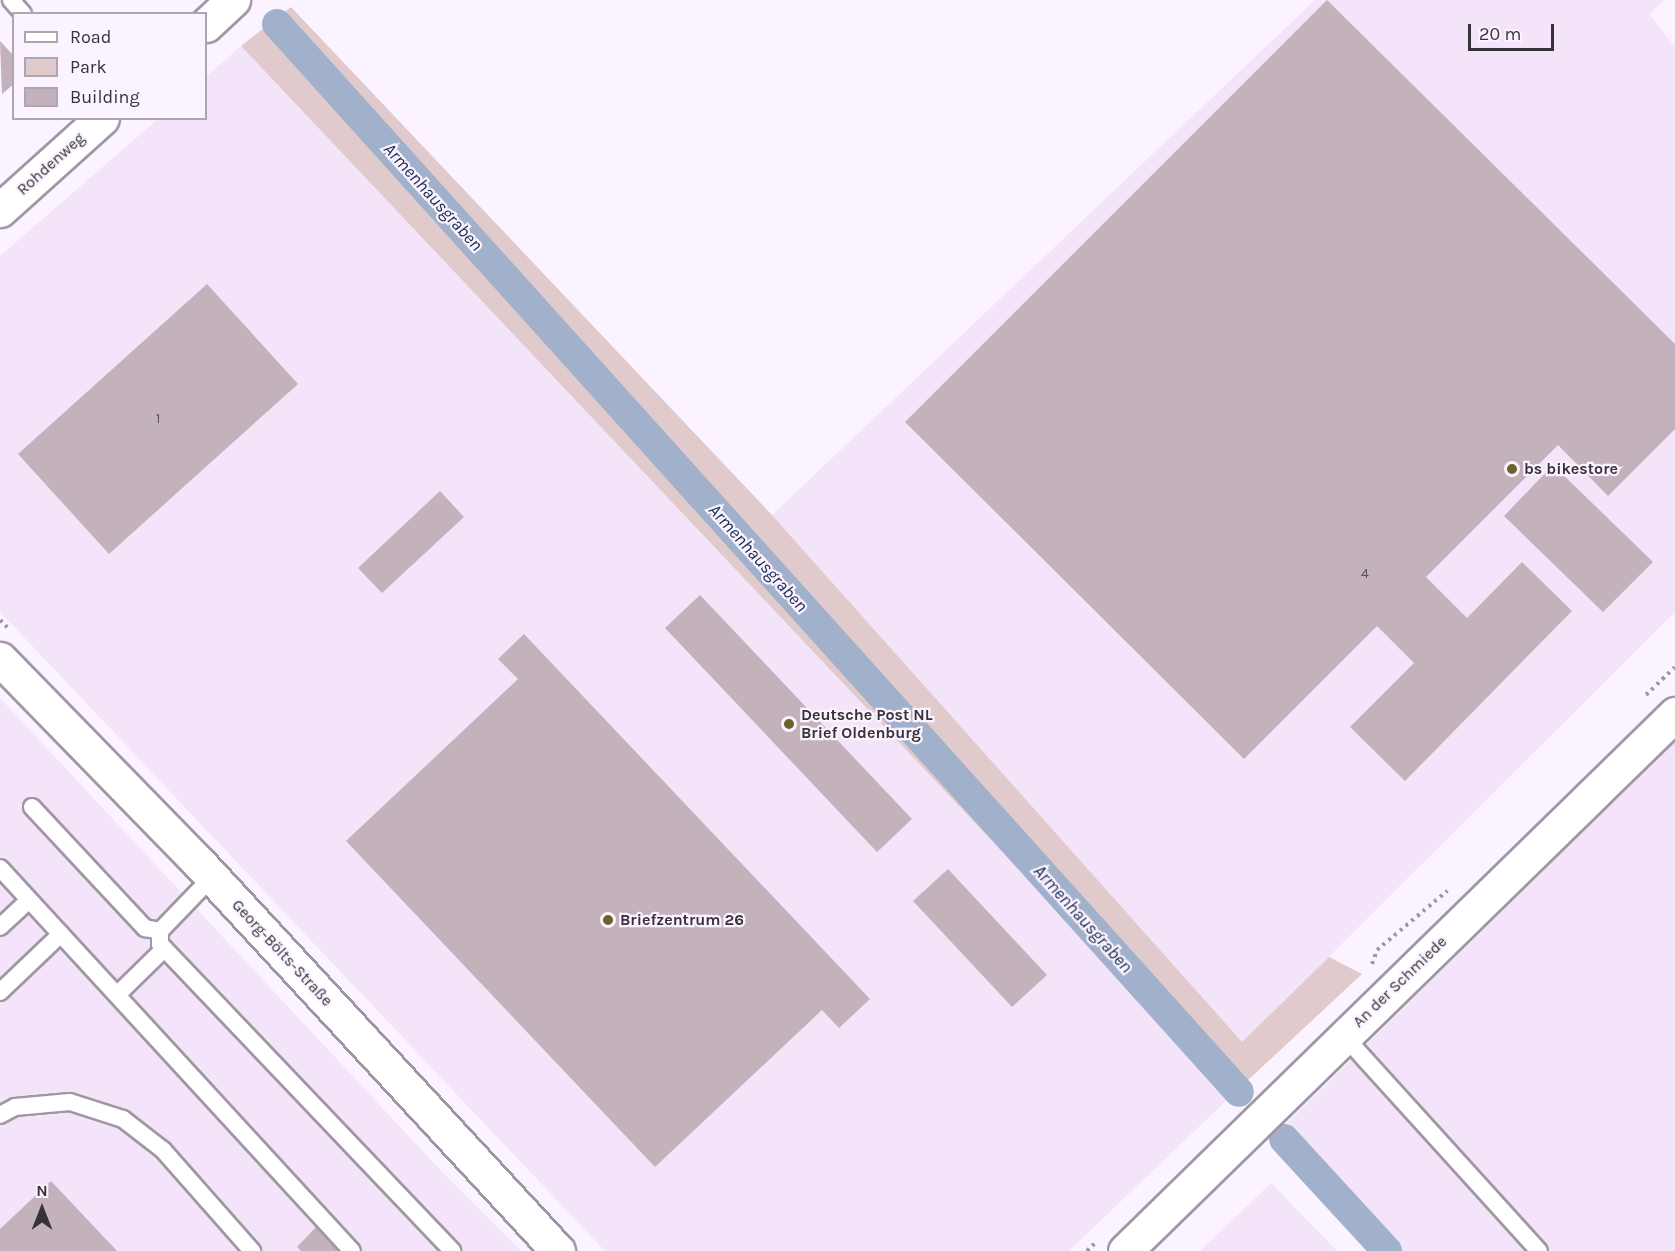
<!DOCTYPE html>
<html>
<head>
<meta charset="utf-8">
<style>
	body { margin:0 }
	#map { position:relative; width:1675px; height:1251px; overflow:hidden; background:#fbf3ff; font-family:Karla,sans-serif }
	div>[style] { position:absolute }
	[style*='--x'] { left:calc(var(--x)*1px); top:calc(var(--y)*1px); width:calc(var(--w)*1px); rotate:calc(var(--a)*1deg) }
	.built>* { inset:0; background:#f3e4f9 }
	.green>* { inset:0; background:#e1cacc }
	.canal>* { height:30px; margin:-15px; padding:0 15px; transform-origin:15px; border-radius:15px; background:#a1b1cb }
	.building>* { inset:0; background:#c3b2bb }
	.path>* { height:4px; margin-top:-2px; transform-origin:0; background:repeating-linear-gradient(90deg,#9f98a1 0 3px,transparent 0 7.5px) }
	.roads { filter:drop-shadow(2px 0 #a196a4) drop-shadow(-2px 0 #a196a4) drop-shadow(0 2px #a196a4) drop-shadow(0 -2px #a196a4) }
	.service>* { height:16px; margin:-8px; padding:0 8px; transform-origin:8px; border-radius:8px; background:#fff }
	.minor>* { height:33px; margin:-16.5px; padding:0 16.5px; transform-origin:16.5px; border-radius:16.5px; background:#fff }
	.dots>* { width:16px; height:16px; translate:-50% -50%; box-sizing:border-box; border:3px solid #fbf3ff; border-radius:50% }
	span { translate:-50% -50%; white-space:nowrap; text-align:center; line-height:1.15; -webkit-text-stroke:4.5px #fbf3ff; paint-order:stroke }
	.number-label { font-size:14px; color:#5a5259 }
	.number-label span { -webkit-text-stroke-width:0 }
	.street-label { font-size:16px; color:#373238 }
	.poi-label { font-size:16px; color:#373238; font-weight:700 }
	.left { translate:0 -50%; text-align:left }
	.water-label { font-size:18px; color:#182d51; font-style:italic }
	.legend { position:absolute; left:12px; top:12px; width:195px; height:108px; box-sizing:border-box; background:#fbf3ff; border:2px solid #ada6af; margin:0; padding:8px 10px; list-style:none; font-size:18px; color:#373238 }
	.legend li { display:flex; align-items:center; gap:12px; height:30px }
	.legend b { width:30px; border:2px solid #ada6af }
	.north { position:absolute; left:12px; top:1179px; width:60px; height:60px; -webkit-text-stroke:4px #fbf3ff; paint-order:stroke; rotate:0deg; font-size:16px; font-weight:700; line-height:24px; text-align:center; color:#373238 }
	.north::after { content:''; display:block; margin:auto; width:21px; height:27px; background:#373238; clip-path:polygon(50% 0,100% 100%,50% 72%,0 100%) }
	.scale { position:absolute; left:1468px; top:24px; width:86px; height:27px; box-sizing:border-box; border:3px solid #373238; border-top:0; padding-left:8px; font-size:18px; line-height:21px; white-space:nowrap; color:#373238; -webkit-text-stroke:4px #fbf3ff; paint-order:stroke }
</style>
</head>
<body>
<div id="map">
	<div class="built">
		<div style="clip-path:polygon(1315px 0,1664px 0,1649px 14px,1675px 47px,1675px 612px,1242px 1043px,772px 515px)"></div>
		<div style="clip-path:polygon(241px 46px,1232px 1095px,1069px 1251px,605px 1251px,0 612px,0 256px,158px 119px,206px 118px,206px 77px)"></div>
		<div style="clip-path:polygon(0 698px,445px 1175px,521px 1251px,0 1251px)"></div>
		<div style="clip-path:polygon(1675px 741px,1675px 1251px,1396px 1251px,1282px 1128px)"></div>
		<div style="clip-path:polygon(1271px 1183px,1337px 1251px,1200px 1251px)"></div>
	</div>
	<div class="green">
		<div style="clip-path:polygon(291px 7px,772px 515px,1242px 1042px,1329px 957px,1362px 974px,1232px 1095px,241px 46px)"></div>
	</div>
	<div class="canal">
		<div style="--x:277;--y:24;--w:1437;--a:47.99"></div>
		<div style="--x:1284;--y:1139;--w:152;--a:47.4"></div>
	</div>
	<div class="building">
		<div style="clip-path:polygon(1327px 0,1675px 344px,1675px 429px,1608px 496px,1558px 445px,1426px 577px,1467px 618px,1522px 562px,1572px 611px,1405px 781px,1350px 727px,1414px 663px,1377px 626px,1244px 759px,905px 422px)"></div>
		<div style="clip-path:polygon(0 41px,14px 56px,14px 84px,2px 94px)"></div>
		<div style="clip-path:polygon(207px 284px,298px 384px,109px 554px,18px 454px)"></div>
		<div style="clip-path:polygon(1553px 465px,1653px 562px,1603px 612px,1504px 516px)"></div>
		<div style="clip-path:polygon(440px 491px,464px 517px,382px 593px,358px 568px)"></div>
		<div style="clip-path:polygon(700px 595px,912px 819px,877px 852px,665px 628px)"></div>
		<div style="clip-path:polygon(524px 634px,870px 999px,839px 1028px,822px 1010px,655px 1167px,346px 841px,518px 679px,498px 659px)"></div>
		<div style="clip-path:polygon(948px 869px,1047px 975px,1012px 1007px,913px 901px)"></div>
		<div style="clip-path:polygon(51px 1181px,117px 1251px,0 1251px,0 1229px)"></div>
		<div style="clip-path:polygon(317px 1226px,340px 1251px,301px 1251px,297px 1247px)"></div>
	</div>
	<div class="path">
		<div style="--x:0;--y:620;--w:14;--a:45"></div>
		<div style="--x:1646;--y:695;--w:40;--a:-44"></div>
		<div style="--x:1372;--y:964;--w:15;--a:-70"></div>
		<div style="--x:1377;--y:950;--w:92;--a:-40.1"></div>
		<div style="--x:1087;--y:1251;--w:11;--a:-45"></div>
	</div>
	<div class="roads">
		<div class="service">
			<div style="--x:11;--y:0;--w:18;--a:49"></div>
			<div style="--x:32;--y:807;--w:166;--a:47"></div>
			<div style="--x:145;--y:928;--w:15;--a:11"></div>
			<div style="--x:0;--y:868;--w:520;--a:47.42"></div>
			<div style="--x:212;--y:877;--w:75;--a:133.9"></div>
			<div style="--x:160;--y:931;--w:13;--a:90"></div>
			<div style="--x:160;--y:944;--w:424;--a:46.4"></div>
			<div style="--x:0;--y:927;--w:38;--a:-43"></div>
			<div style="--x:0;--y:992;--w:84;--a:-43.6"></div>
			<div style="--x:117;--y:995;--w:66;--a:-44.4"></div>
			<div style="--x:1344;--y:1036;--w:290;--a:47.8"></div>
			<div style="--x:0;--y:1115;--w:17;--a:-28"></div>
			<div style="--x:15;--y:1107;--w:55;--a:-5.2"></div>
			<div style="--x:70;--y:1102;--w:56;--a:17.8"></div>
			<div style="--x:123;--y:1119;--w:51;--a:37.8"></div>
			<div style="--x:163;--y:1150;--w:135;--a:48.6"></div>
		</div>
		<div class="minor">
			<div style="--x:206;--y:25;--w:37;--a:-43"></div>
			<div style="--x:0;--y:210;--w:137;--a:-42"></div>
			<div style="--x:0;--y:659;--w:288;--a:45.7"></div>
			<div style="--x:201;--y:865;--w:526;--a:47.24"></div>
			<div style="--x:1125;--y:1251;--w:769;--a:-44.31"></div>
		</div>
	</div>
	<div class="dots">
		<div style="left:1512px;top:469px;background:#6b622e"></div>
		<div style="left:789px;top:724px;background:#6b622e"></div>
		<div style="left:608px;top:920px;background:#6b622e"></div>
	</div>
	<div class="number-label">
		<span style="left:158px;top:419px">1</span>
		<span style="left:1365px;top:574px">4</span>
	</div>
	<div class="street-label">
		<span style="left:51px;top:164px;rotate:-42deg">Rohdenweg</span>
		<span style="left:282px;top:953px;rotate:47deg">Georg-Bölts-Straße</span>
		<span style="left:1400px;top:982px;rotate:-44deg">An der Schmiede</span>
	</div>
	<div class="poi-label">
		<span class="left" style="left:1524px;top:469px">bs bikestore</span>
		<span class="left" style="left:801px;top:724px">Deutsche Post NL<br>Brief Oldenburg</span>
		<span class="left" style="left:620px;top:920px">Briefzentrum 26</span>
	</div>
	<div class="water-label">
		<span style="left:433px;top:197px;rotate:48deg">Armenhausgraben</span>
		<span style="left:758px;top:558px;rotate:48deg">Armenhausgraben</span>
		<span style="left:1083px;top:919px;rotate:48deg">Armenhausgraben</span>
	</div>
	<ul class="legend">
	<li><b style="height:8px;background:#fff"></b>Road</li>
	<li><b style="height:16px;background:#e1cacc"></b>Park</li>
	<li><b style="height:16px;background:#c3b2bb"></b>Building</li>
	</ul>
	<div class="north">N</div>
	<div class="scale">20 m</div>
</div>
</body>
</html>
